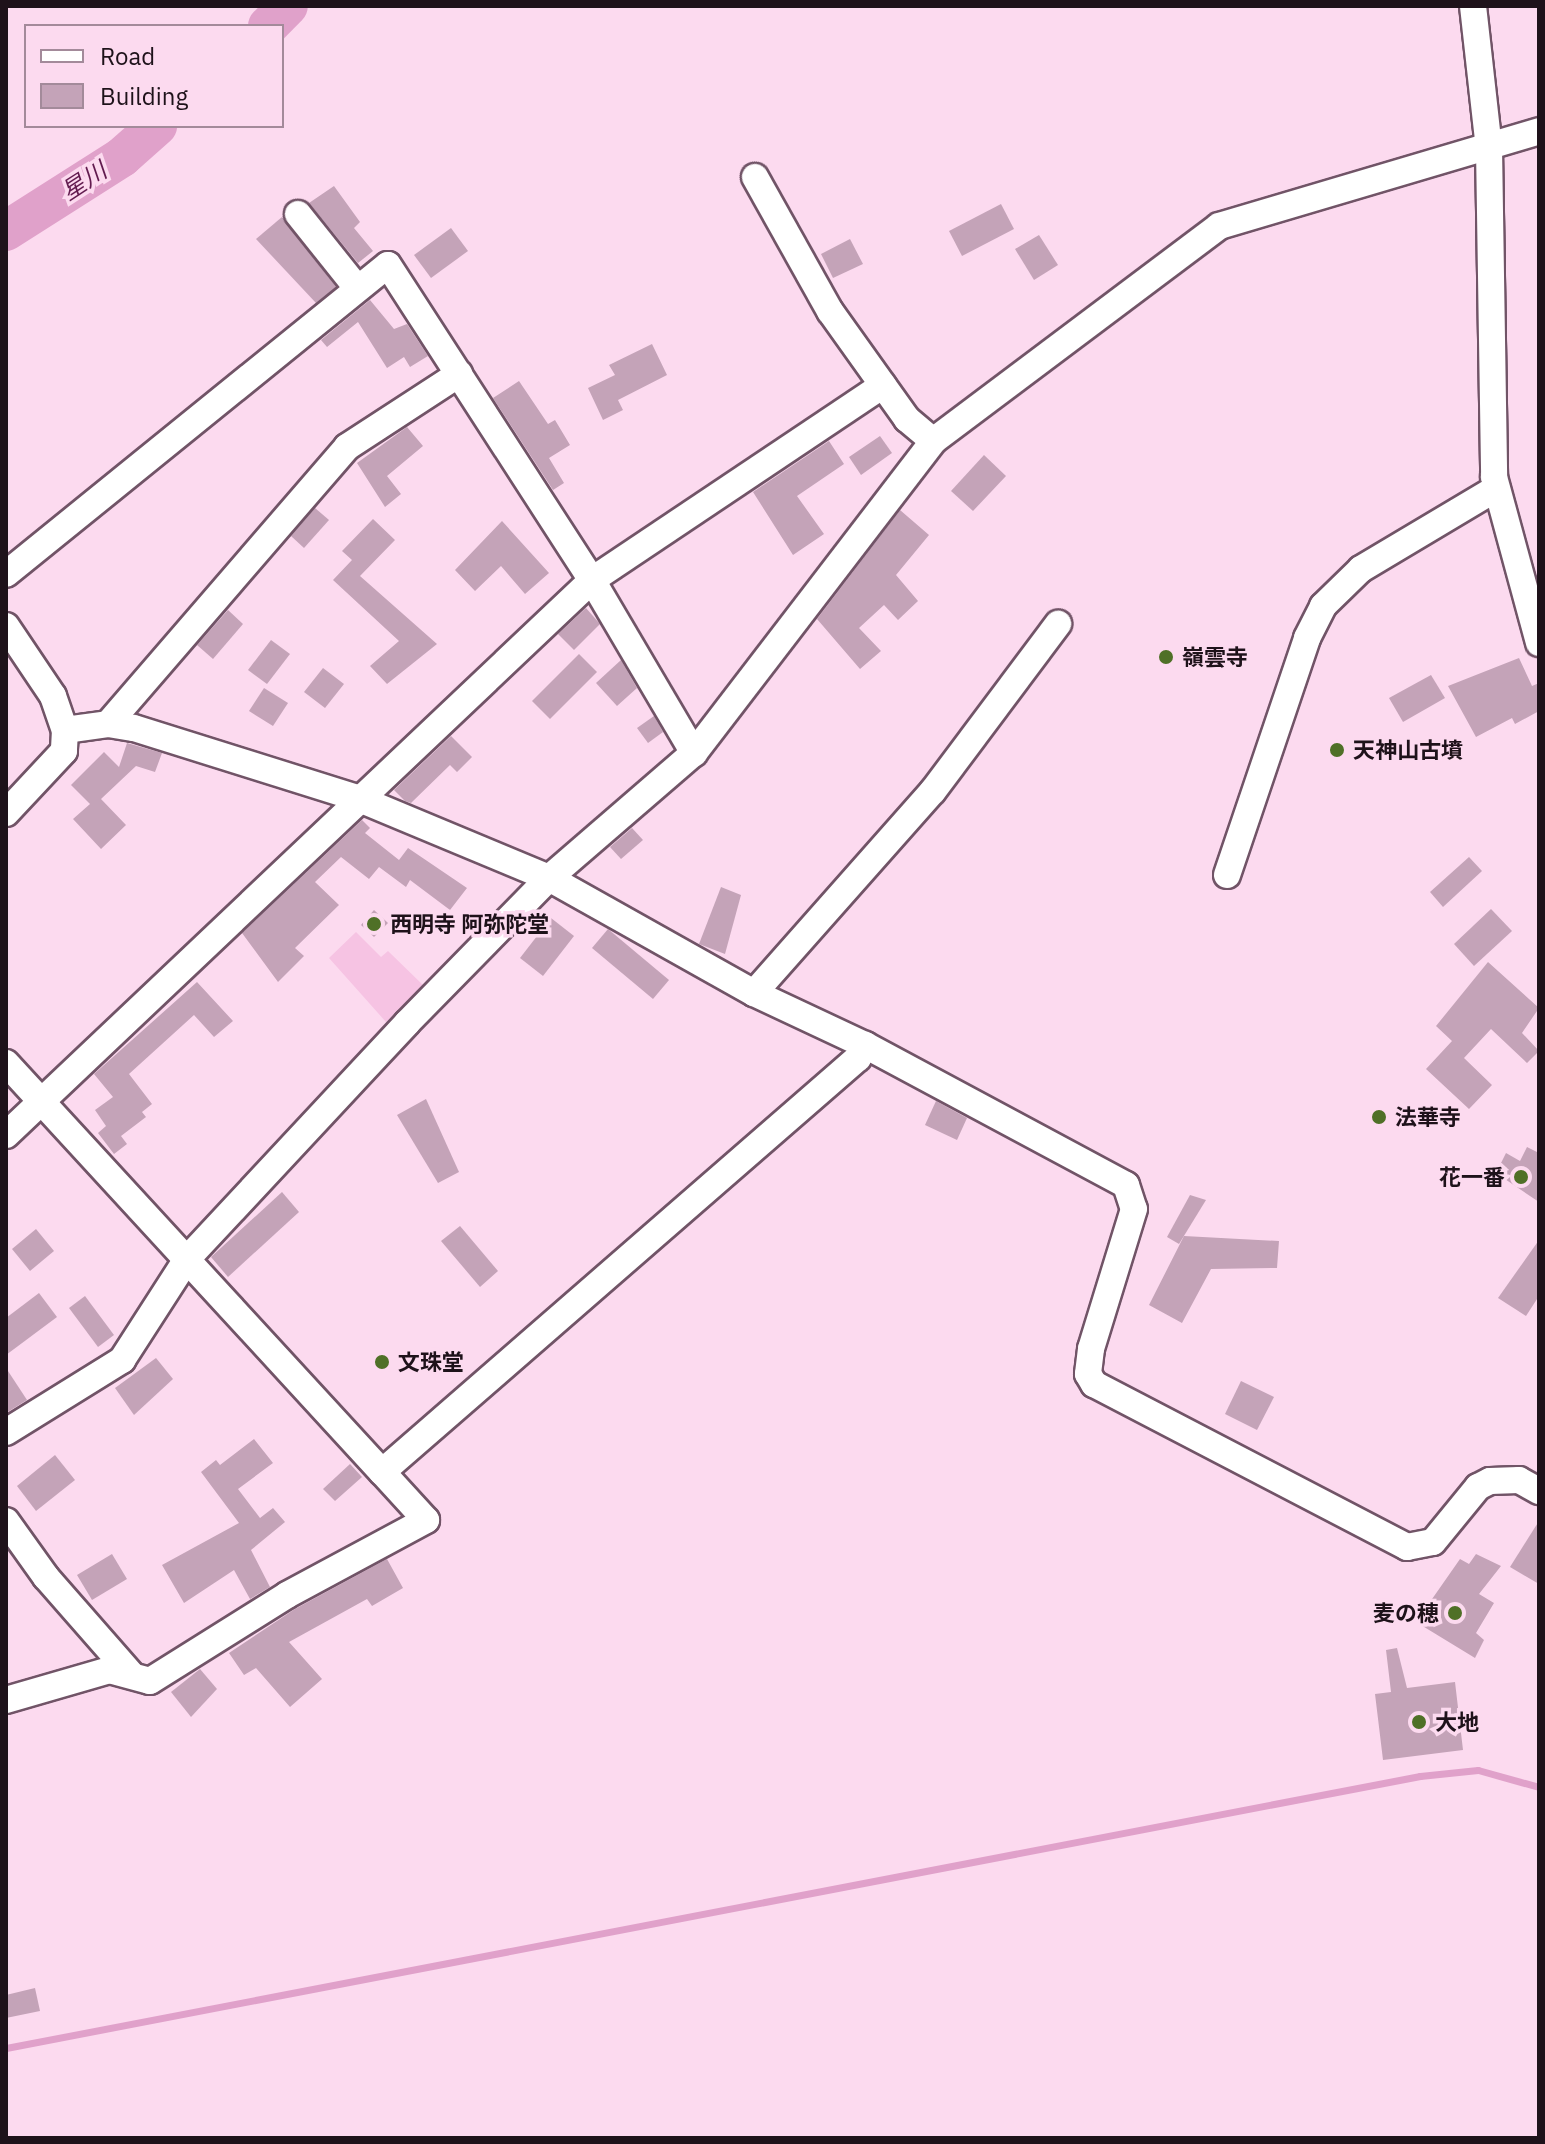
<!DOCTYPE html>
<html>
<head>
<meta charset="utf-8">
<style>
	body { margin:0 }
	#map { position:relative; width:1545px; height:2144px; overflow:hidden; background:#fcdaef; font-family:"IBM Plex Sans","Noto Sans JP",sans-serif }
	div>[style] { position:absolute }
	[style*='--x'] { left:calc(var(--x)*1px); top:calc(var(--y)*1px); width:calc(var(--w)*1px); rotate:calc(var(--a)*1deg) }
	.green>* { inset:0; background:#f6c3e3 }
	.stream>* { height:7px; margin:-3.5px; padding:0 3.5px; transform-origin:3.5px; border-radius:3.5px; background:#e0a1ca }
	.river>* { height:40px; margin:-20px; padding:0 20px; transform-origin:20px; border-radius:20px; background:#e0a1ca }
	.building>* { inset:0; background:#c4a3b8 }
	.roads { filter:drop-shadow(2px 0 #715467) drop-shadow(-2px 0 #715467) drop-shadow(0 2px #715467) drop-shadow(0 -2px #715467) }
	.minor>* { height:26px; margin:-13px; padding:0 13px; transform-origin:13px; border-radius:13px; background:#fff }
	.dots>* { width:22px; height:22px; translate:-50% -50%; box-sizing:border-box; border:4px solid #fcdaef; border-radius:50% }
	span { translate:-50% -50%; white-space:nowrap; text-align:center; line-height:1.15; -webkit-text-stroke:7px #fcdaef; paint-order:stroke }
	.poi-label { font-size:22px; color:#1e121a; font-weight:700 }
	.left { translate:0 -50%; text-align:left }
	.right { translate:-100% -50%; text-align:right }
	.water-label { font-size:24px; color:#621b4f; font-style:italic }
	.frame { position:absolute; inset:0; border:8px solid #1e121a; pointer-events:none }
	.legend { position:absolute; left:24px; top:24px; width:260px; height:104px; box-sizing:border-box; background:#fcdaef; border:2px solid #a38a9a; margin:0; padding:10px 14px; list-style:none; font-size:24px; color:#1e121a }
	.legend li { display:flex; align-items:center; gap:16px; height:40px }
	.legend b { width:40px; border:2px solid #a38a9a }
</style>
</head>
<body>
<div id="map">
	<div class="green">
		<div style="clip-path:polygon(356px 932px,381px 957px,388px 951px,424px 986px,386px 1022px,329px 958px)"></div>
	</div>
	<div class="stream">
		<div style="--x:6;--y:2048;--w:1440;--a:-10.89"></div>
		<div style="--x:1420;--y:1776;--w:58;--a:-5.9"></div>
		<div style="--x:1478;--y:1770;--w:63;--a:15.6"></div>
	</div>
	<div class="river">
		<div style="--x:268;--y:26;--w:28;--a:-45"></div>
		<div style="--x:6;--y:231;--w:138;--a:-32.5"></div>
		<div style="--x:122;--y:157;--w:47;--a:-41.5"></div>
	</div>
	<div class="building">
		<div style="clip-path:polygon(334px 186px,360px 222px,354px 228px,373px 251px,358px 263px,309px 203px)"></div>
		<div style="clip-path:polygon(1001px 204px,1014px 229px,962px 256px,949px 231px)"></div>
		<div style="clip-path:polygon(282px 217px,336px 287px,316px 303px,256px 239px)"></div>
		<div style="clip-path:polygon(451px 228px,468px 251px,431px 278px,414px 255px)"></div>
		<div style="clip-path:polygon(1039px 235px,1058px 265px,1034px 280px,1015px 249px)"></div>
		<div style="clip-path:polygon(850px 239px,863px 264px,833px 278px,821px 254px)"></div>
		<div style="clip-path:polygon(370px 300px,394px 329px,407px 324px,428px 356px,410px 367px,404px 357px,387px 368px,358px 322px,327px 347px,321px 340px)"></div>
		<div style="clip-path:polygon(652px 344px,667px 375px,618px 400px,623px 410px,603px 420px,588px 388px,615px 375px,609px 365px)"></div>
		<div style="clip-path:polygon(519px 381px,548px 424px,555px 420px,570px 445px,549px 458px,564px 483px,553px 490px,493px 398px)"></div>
		<div style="clip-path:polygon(407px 427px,423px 446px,387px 476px,401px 494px,385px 507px,357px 463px)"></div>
		<div style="clip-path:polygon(880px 436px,892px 453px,861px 475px,849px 457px)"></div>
		<div style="clip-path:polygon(829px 441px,844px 464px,797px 496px,824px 534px,793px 555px,753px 492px)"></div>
		<div style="clip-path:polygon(984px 455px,1006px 476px,973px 511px,951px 491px)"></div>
		<div style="clip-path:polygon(315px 508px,329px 520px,304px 548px,291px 536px)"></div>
		<div style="clip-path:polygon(900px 510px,929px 535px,896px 575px,918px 601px,898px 620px,884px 605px,859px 628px,881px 651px,860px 669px,817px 619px)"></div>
		<div style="clip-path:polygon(373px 519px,395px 540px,360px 576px,437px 644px,387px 684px,370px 666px,399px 641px,333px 580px,352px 560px,342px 551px)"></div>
		<div style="clip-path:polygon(502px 521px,549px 573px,525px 594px,501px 566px,475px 591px,455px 570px)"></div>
		<div style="clip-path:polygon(586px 608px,600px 624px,574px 650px,558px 634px)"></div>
		<div style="clip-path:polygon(228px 610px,243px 624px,213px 659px,197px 645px)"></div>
		<div style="clip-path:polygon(271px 640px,290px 654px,267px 684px,248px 670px)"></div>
		<div style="clip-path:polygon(579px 654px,597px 672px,550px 719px,532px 701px)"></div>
		<div style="clip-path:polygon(1519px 658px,1532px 686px,1539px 683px,1539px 711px,1515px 724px,1512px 718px,1476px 737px,1448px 686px)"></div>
		<div style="clip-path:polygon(621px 660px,637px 688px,617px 706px,596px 683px)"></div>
		<div style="clip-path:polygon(323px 668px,344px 684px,325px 708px,304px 692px)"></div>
		<div style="clip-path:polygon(1431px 675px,1445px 698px,1403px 722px,1389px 698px)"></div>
		<div style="clip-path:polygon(264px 688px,288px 703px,273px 726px,249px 711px)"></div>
		<div style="clip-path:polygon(654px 716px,663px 732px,648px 743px,637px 728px)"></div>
		<div style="clip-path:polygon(451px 736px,472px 757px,457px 772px,450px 765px,411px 803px,405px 801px,394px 790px)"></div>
		<div style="clip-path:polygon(127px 743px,162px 753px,155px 772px,136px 766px,101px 799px,126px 825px,101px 849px,73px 819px,90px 804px,71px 785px,104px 752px,119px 767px)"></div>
		<div style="clip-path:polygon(362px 820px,370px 828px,365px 833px,399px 860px,408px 848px,467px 888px,450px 910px,410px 880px,406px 887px,379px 867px,369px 879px,341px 857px,315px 882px,339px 905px,295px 948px,304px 956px,278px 982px,242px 933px)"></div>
		<div style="clip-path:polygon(632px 828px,643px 840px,621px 859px,610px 847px)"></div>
		<div style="clip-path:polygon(1469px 857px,1482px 871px,1443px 907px,1430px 892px)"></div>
		<div style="clip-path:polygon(721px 887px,741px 895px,725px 954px,699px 944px)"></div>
		<div style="clip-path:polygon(1491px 909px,1512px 931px,1474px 966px,1454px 944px)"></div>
		<div style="clip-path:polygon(374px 910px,388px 923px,374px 937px,361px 925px)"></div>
		<div style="clip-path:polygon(551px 918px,574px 936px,543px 976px,520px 958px)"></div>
		<div style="clip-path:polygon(608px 929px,669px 980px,653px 999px,592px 948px)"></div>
		<div style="clip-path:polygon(1488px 962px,1539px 1008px,1522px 1033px,1539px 1051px,1527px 1063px,1491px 1029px,1464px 1058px,1492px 1085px,1469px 1109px,1426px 1069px,1452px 1041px,1436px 1026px)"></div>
		<div style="clip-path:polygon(197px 982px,233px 1021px,214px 1037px,194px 1015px,129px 1074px,152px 1104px,142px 1112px,146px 1117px,121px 1136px,127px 1144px,114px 1154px,98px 1133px,106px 1126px,95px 1110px,113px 1097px,94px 1074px)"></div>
		<div style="clip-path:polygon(426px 1099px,459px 1172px,438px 1183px,397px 1115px)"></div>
		<div style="clip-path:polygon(936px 1101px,967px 1118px,957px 1140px,925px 1125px)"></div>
		<div style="clip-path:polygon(1527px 1147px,1539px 1153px,1539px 1202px,1496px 1173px,1506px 1153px,1520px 1161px)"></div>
		<div style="clip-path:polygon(282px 1192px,299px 1212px,228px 1277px,211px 1257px)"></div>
		<div style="clip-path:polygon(1190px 1195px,1206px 1200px,1179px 1244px,1167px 1237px)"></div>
		<div style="clip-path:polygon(460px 1226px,498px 1271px,480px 1287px,441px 1241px)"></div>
		<div style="clip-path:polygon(36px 1229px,54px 1251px,30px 1271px,12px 1249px)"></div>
		<div style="clip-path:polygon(1184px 1236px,1279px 1241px,1277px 1268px,1211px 1269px,1182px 1323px,1149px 1305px)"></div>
		<div style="clip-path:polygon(1539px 1240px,1539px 1296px,1526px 1316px,1498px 1298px)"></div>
		<div style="clip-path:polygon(39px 1293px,57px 1317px,6px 1355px,6px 1318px)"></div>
		<div style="clip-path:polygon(85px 1296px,114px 1335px,98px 1347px,69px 1308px)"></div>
		<div style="clip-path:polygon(156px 1358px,173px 1379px,134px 1415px,115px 1388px)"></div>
		<div style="clip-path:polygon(6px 1368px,27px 1400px,6px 1413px)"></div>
		<div style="clip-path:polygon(1241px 1381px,1274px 1397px,1257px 1430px,1225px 1414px)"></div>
		<div style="clip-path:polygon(254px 1439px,273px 1463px,238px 1489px,260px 1518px,273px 1508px,285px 1522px,251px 1550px,270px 1587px,250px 1599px,234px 1570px,184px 1603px,162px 1565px,239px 1523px,201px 1472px,216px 1460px,220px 1465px)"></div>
		<div style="clip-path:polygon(55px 1455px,75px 1480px,36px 1511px,17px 1486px)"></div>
		<div style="clip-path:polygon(350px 1464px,362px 1477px,335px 1501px,323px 1489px)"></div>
		<div style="clip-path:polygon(1539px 1521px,1539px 1584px,1510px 1567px)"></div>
		<div style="clip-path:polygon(112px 1554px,127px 1579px,92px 1600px,77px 1575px)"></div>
		<div style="clip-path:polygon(1476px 1554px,1501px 1566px,1479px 1594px,1494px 1603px,1476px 1633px,1484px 1640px,1475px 1658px,1416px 1622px,1460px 1559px,1469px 1564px)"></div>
		<div style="clip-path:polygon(387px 1559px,403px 1588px,372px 1606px,367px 1599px,289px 1642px,322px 1679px,290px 1707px,256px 1668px,244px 1675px,229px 1653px,295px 1609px)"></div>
		<div style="clip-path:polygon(1397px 1648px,1407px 1688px,1455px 1682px,1463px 1750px,1383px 1760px,1375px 1694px,1391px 1692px,1386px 1650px)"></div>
		<div style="clip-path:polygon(200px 1669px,217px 1689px,191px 1717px,171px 1692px)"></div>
		<div style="clip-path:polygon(35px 1988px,40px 2011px,6px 2018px,6px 1995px)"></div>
	</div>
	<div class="roads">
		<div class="minor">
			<div style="--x:1473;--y:6;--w:143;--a:83.6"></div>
			<div style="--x:1489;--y:148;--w:329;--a:89.1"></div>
			<div style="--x:1494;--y:477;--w:172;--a:74.8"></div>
			<div style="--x:755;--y:177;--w:154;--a:60.8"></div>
			<div style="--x:830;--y:311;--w:133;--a:54.5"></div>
			<div style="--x:907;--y:419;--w:34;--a:40"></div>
			<div style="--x:298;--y:214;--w:95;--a:51.4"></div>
			<div style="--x:6;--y:574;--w:491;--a:-39"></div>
			<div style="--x:388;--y:265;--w:375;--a:57.1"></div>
			<div style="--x:592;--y:580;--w:201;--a:59.5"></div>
			<div style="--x:6;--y:626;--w:84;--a:56.1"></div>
			<div style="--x:53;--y:696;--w:36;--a:71"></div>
			<div style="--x:65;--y:730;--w:21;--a:93"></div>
			<div style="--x:64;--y:751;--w:85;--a:133.1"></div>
			<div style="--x:108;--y:724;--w:366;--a:-49.2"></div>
			<div style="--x:347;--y:447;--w:134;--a:-33.1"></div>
			<div style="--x:65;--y:730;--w:43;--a:-7.9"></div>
			<div style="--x:108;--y:724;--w:26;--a:9"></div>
			<div style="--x:134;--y:728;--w:234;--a:17.4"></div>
			<div style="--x:357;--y:798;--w:208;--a:22.6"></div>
			<div style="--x:549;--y:878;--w:235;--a:29.3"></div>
			<div style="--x:754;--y:993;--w:270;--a:-48.5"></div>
			<div style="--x:933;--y:791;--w:209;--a:-53.2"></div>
			<div style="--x:1227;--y:875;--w:250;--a:-71.3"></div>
			<div style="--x:1307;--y:638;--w:36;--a:-63"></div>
			<div style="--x:1323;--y:606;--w:53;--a:-44.2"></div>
			<div style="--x:1361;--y:569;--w:156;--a:-30.8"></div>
			<div style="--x:754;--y:993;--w:123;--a:25.1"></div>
			<div style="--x:865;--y:1045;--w:296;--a:28.2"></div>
			<div style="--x:1126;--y:1185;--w:25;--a:72"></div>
			<div style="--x:1134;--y:1209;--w:146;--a:107.1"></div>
			<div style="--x:1091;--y:1349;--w:25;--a:97"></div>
			<div style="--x:1088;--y:1374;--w:12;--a:59"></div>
			<div style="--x:1094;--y:1384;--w:353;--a:27.5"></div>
			<div style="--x:1407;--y:1547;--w:26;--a:-11"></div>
			<div style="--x:1433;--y:1542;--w:71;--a:-50.7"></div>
			<div style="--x:1478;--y:1487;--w:13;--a:-27"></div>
			<div style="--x:1490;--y:1481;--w:29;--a:-2"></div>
			<div style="--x:1519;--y:1480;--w:23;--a:29"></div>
			<div style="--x:6;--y:1063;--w:556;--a:47.41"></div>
			<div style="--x:382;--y:1472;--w:631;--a:-41.02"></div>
			<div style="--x:858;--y:1058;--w:15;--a:-62"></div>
			<div style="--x:6;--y:1135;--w:807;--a:-43.44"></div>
			<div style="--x:592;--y:580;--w:350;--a:-33.8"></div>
			<div style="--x:6;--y:1432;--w:137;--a:-31.8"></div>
			<div style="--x:122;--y:1360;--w:120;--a:-57.2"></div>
			<div style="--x:187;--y:1259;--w:323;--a:-47"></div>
			<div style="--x:407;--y:1023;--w:203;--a:-45.6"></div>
			<div style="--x:549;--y:878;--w:191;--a:-40.8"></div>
			<div style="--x:694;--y:753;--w:393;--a:-52.5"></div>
			<div style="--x:933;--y:441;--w:358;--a:-36.9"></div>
			<div style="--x:1219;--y:226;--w:334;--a:-16.5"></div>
			<div style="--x:6;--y:1521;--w:69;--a:54.5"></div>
			<div style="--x:46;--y:1577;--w:129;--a:48.8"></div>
			<div style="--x:6;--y:1700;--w:107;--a:-16.2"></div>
			<div style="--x:109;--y:1670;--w:42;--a:15"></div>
			<div style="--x:150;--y:1681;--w:162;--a:-32.1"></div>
			<div style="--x:287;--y:1595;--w:158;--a:-28.3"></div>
			<div style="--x:426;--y:1520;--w:65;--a:-132.5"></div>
		</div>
	</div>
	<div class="dots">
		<div style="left:1166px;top:657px;background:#4f7027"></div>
		<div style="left:1337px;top:750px;background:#4f7027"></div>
		<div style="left:374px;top:924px;background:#4f7027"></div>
		<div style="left:1379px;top:1117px;background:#4f7027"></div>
		<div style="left:1521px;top:1177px;background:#4f7027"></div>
		<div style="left:382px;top:1362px;background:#4f7027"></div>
		<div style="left:1455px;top:1613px;background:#4f7027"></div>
		<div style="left:1419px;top:1722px;background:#4f7027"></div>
	</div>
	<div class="poi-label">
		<span class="left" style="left:1182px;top:657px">嶺雲寺</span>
		<span class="left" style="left:1353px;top:750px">天神山古墳</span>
		<span class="left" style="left:390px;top:924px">西明寺 阿弥陀堂</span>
		<span class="left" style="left:1395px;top:1117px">法華寺</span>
		<span class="right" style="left:1505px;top:1177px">花一番</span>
		<span class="left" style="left:398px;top:1362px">文珠堂</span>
		<span class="right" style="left:1439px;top:1613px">麦の穂</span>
		<span class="left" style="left:1435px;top:1722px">大地</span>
	</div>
	<div class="water-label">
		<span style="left:84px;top:181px;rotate:-33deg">星川</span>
	</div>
	<div class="frame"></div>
	<ul class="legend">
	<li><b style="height:10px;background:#fff"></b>Road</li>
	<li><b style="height:22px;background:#c4a3b8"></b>Building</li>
	</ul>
</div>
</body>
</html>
